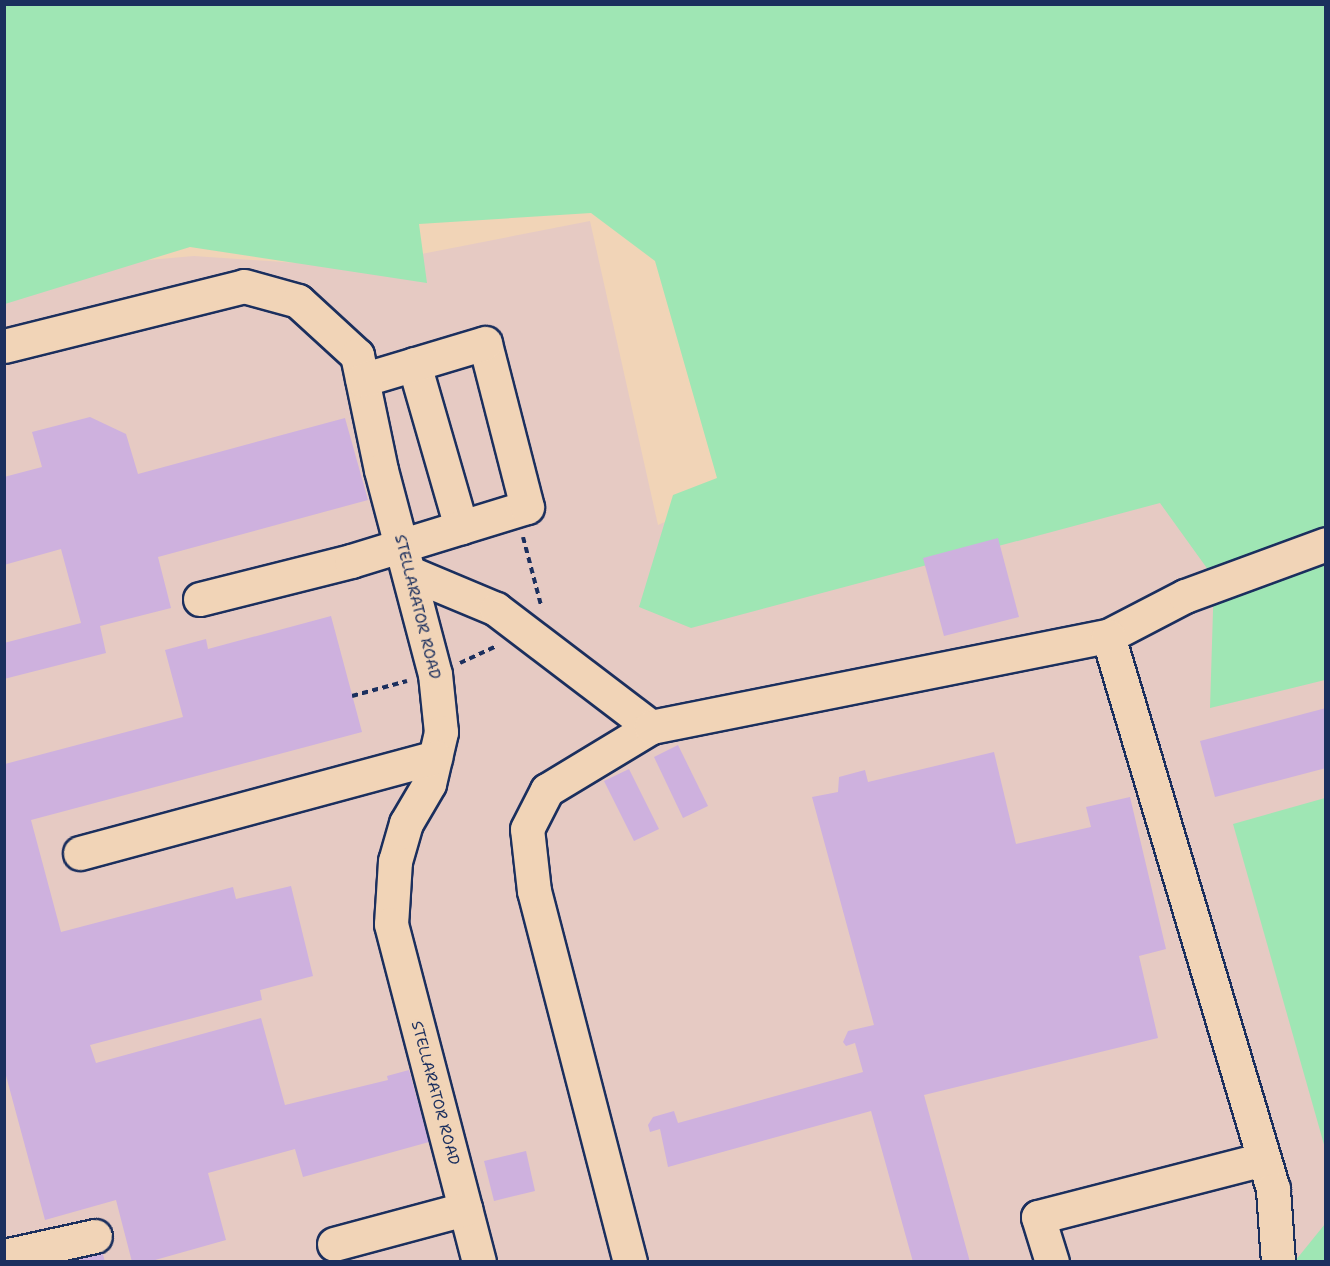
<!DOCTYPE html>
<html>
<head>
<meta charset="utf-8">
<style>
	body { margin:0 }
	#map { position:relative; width:1330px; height:1266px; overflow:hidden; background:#f1d4b7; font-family:"Shantell Sans",sans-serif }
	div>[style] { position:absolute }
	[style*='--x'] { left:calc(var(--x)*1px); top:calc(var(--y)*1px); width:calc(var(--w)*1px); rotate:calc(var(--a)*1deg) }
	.built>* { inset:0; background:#e6cac3 }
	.green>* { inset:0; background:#9fe6b4 }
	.building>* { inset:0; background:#ceb1de }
	.path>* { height:4px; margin-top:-2px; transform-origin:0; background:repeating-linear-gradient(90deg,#1b2f5e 0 6px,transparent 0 10.5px) }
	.roads { filter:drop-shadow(2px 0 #1b2f5e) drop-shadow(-2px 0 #1b2f5e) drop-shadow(0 2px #1b2f5e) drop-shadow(0 -2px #1b2f5e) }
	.minor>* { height:33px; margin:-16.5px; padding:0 16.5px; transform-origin:16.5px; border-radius:16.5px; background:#f1d4b7 }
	span { translate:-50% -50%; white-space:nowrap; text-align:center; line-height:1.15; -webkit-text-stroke:5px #f1d4b7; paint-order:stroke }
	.street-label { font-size:15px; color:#1b2f5e }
	.frame { position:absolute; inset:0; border:6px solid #1b2f5e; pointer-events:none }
</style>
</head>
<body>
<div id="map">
	<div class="built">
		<div style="clip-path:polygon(590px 221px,658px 525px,699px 507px,1126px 471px,1325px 634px,1325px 1261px,5px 1262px,5px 281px,68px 267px,194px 256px,355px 267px)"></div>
	</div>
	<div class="green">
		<div style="clip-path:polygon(5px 5px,1325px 5px,1325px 680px,1210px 708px,1214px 578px,1160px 503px,691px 628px,639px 607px,673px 495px,717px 478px,655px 261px,591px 213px,419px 224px,427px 283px,190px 247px,5px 304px)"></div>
		<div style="clip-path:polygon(1325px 798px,1326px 798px,1325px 1148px,1233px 824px)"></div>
		<div style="clip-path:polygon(1325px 1224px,1325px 1261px,1295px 1261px)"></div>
	</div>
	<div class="building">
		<div style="clip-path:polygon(90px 417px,126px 434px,138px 474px,345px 418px,368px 500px,158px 557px,171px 608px,100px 626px,106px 653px,4px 679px,4px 643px,81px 623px,61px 549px,4px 565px,4px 477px,42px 467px,32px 432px)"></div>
		<div style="clip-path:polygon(998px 538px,1019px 617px,944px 636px,923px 558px)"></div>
		<div style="clip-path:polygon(331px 616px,362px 732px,31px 820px,61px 932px,233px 887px,236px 899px,291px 886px,313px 976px,260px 990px,262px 1000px,90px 1045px,96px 1063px,261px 1018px,285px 1105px,388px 1080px,387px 1076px,409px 1070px,429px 1142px,303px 1177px,295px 1149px,208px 1173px,226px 1240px,148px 1262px,132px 1262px,116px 1200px,45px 1220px,5px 1072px,5px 764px,183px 717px,165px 650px,206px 639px,208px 649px)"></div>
		<div style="clip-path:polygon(1326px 708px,1326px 768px,1215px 797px,1200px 741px)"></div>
		<div style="clip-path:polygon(678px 745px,708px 806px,683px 818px,654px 757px)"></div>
		<div style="clip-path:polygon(994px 752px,1016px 844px,1091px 827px,1086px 807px,1130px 797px,1166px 949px,1139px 956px,1158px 1038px,924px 1095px,970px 1262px,913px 1262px,871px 1111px,668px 1167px,660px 1129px,650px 1132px,648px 1125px,653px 1117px,674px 1111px,678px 1123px,863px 1072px,855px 1043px,846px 1046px,843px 1042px,848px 1031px,874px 1025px,812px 797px,838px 792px,839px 777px,865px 770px,868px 782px)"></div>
		<div style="clip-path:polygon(629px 769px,659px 829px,634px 841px,604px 781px)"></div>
		<div style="clip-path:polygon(526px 1151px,535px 1191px,494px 1201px,484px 1161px)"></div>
		<div style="clip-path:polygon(101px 1247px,105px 1262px,81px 1262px,78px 1254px)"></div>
	</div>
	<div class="path">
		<div style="--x:523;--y:537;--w:70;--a:75.2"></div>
		<div style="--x:460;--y:663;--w:40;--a:-25"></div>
		<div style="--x:352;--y:696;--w:57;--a:-15.3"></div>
	</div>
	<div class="roads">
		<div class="minor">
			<div style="--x:4;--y:346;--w:247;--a:-14"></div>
			<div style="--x:244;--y:286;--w:56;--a:15.5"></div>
			<div style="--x:298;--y:301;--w:80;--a:42.5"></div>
			<div style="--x:357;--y:355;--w:117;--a:78.2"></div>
			<div style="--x:381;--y:470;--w:211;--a:75.2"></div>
			<div style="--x:435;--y:674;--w:58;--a:84.1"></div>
			<div style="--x:441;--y:732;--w:53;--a:103"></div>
			<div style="--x:429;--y:784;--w:45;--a:120.5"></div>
			<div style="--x:406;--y:823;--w:40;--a:106"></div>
			<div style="--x:395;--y:861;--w:63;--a:93.6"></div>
			<div style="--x:391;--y:924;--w:349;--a:75.4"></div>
			<div style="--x:414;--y:364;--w:170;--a:73.9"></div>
			<div style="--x:410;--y:573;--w:93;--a:22.7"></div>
			<div style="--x:496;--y:609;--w:195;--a:37.3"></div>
			<div style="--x:200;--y:599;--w:156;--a:-14.1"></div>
			<div style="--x:351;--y:561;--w:184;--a:-17.1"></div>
			<div style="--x:527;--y:507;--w:169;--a:-104.4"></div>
			<div style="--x:485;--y:343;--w:128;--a:163.3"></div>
			<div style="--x:1108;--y:636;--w:87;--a:-27.5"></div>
			<div style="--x:1185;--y:596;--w:150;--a:-20.2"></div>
			<div style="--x:80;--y:853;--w:368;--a:-15.1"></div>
			<div style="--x:334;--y:1244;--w:136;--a:-15"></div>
			<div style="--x:4;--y:1256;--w:93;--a:-12.4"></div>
			<div style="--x:630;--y:1262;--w:383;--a:-104.5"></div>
			<div style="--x:534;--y:891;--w:62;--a:-96.4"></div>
			<div style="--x:527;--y:829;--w:44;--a:-62.9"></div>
			<div style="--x:547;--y:790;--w:122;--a:-31.2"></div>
			<div style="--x:651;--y:727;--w:466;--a:-11.3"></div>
			<div style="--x:1108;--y:636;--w:577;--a:73.39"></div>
			<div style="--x:1273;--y:1189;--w:73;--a:86.1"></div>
			<div style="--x:1052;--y:1262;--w:47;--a:-107.3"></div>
			<div style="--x:1038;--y:1217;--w:233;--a:-14.4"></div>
		</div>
	</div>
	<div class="street-label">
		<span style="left:417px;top:607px;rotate:76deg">STELLARATOR ROAD</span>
		<span style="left:435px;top:1093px;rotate:75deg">STELLARATOR ROAD</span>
	</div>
	<div class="frame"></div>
</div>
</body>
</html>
